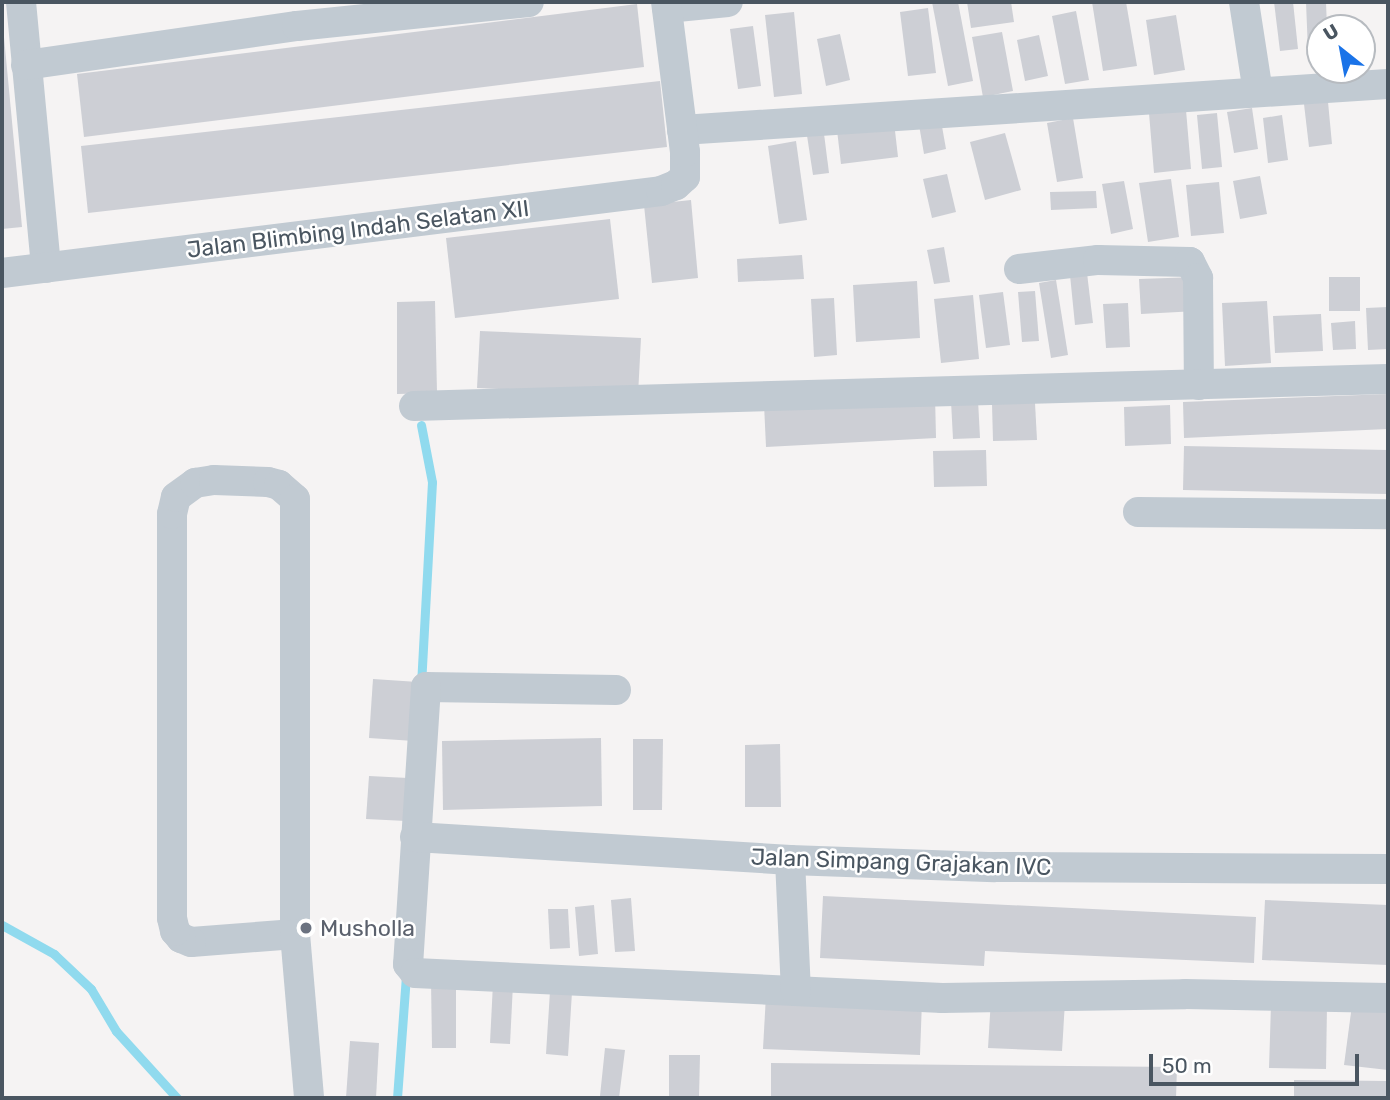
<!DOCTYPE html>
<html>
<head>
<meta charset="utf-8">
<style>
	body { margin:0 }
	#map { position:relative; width:1390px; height:1100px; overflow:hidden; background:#f5f3f3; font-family:Rubik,sans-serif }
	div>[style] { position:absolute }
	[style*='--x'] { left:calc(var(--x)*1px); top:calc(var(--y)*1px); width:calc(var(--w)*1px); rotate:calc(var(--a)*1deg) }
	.stream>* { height:9px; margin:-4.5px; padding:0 4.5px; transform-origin:4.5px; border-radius:4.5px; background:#90daee }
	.building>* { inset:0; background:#cdcfd5 }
	.minor>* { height:30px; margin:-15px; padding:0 15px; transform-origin:15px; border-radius:15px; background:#c1cad2 }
	.dots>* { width:19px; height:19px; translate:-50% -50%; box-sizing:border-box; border:4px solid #fff; border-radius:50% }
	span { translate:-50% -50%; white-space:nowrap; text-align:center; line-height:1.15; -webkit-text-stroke:5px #fff; paint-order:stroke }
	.street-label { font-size:23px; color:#4a5661 }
	.worship-label { font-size:23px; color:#5b616d }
	.left { translate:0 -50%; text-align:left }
	.frame { position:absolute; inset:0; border:4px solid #4a5661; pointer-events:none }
	.north { position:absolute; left:1306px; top:14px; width:70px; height:70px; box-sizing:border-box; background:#fff; border:2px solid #b7bbc0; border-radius:50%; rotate:329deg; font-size:19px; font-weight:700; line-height:28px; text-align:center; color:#4a5661 }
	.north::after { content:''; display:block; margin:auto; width:24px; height:32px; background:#1a73e8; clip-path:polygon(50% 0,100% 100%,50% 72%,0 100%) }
	.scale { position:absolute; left:1149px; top:1054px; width:210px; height:32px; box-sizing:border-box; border:4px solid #4a5661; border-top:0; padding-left:9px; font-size:21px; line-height:24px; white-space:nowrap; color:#4a5661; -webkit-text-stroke:5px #fff; paint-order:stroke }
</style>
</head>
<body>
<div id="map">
	<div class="stream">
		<div style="--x:421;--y:685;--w:203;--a:-86.9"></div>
		<div style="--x:432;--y:482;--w:58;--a:-100.9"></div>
		<div style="--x:2;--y:925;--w:60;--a:29.1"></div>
		<div style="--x:54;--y:954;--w:51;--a:43.4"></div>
		<div style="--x:91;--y:989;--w:49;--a:59.2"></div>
		<div style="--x:116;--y:1031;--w:91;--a:47.7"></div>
		<div style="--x:397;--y:1098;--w:123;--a:-85.8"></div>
	</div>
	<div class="building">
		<div style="clip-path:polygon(932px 2px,958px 2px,973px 81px,948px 86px)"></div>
		<div style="clip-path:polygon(967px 2px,1011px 2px,1014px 22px,971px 28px)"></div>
		<div style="clip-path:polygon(1092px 2px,1126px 2px,1137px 66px,1103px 71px)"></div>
		<div style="clip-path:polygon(1274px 2px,1293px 2px,1298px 49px,1280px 51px)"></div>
		<div style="clip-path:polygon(1306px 2px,1326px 2px,1327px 28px,1320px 28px,1320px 51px,1308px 52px)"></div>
		<div style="clip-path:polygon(637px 4px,644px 67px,84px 137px,77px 74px)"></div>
		<div style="clip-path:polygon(928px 8px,936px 73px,908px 76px,900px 12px)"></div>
		<div style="clip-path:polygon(1076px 11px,1089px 80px,1065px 84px,1052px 16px)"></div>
		<div style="clip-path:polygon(794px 12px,802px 94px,774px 97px,765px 15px)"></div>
		<div style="clip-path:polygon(1176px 15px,1185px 70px,1154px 75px,1146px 20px)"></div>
		<div style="clip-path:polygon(2px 16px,22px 227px,2px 229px)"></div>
		<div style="clip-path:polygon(753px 26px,761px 86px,738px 89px,730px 29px)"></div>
		<div style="clip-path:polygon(1002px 32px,1013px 91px,983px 97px,972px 37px)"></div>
		<div style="clip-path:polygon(840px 34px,850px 80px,826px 86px,817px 39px)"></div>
		<div style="clip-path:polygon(1039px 35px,1048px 76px,1025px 81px,1017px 40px)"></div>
		<div style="clip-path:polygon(660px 81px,667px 147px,88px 213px,81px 146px)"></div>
		<div style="clip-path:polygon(1328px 102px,1332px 144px,1309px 147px,1304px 104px)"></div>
		<div style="clip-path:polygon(1252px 108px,1258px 149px,1234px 153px,1227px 112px)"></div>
		<div style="clip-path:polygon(1186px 110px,1191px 169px,1154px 173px,1149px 113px)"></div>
		<div style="clip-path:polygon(1217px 113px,1222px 167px,1202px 169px,1197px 115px)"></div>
		<div style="clip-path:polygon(940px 115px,946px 149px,924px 154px,918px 119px)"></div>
		<div style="clip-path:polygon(1282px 115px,1288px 160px,1268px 163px,1263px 118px)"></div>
		<div style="clip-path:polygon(1073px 118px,1083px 178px,1057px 182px,1047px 123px)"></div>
		<div style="clip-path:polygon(894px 122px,898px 157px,841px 164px,837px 130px)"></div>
		<div style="clip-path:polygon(823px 126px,829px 173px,813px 175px,806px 129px)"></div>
		<div style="clip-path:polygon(1005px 133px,1021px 190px,985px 200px,970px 142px)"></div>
		<div style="clip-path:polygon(796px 141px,807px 220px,779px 224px,768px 146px)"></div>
		<div style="clip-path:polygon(947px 174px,956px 212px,932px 218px,923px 179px)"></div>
		<div style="clip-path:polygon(1260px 176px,1267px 214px,1240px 219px,1233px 181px)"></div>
		<div style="clip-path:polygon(1171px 179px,1179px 237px,1148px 242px,1139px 183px)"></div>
		<div style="clip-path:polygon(1124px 181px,1133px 229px,1111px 234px,1102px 184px)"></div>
		<div style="clip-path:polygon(1219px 182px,1224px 233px,1191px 236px,1186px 185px)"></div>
		<div style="clip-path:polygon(1096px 191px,1097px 208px,1051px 210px,1050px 192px)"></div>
		<div style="clip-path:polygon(691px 200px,698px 278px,652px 283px,644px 205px)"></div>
		<div style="clip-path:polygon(610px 219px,619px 299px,455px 318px,446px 238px)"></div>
		<div style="clip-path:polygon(944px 247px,950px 282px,934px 284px,927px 250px)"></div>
		<div style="clip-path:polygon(802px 255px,804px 279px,738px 282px,737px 259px)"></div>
		<div style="clip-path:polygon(1087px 273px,1093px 323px,1075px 325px,1070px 275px)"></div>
		<div style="clip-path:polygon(1196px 277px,1197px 311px,1141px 314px,1139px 279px)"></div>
		<div style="clip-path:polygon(1329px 277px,1360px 277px,1360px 311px,1329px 311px)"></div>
		<div style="clip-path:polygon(1056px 280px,1068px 355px,1051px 358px,1039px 283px)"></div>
		<div style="clip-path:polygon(917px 281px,920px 338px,856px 342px,853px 285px)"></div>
		<div style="clip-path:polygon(1035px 291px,1039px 341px,1022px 342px,1018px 292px)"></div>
		<div style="clip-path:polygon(1003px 292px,1010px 345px,986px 348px,979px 295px)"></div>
		<div style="clip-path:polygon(973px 295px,979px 359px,941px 363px,934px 299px)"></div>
		<div style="clip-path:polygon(834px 298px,837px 355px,814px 357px,811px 299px)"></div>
		<div style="clip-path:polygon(435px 301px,437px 393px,397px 394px,397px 302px)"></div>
		<div style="clip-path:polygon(1267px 301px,1271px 363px,1225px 366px,1222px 303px)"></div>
		<div style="clip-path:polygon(1128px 303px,1130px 347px,1106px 348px,1103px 304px)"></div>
		<div style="clip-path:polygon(1388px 307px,1388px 349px,1368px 350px,1366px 308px)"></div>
		<div style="clip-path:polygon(1321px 314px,1323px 351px,1275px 353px,1273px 316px)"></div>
		<div style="clip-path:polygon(1355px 321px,1356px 349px,1333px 350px,1331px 323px)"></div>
		<div style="clip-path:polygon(480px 331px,641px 338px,638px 395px,477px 388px)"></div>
		<div style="clip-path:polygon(1388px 394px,1388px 429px,1184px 438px,1183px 402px)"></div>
		<div style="clip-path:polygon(935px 395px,936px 438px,766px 447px,764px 404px)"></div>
		<div style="clip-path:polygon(978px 400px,980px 438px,953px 439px,951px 401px)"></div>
		<div style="clip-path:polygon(1035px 403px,1037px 440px,993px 441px,992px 404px)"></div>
		<div style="clip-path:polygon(1170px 405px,1171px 444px,1125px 446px,1124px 407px)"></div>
		<div style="clip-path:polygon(1184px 446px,1388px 450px,1388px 494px,1183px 490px)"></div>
		<div style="clip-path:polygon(986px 450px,987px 486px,934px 487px,933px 451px)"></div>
		<div style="clip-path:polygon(373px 679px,418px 682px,414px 741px,369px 738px)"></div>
		<div style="clip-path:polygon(601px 738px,602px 806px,443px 810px,442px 741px)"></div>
		<div style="clip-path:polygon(633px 739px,663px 739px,662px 810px,633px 810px)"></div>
		<div style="clip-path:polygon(780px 744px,781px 807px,745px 807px,745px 745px)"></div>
		<div style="clip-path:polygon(369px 776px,408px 778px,406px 821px,366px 819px)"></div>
		<div style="clip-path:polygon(823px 896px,1256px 917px,1254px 963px,985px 951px,984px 966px,820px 958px)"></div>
		<div style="clip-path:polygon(631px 898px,635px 951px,615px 952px,611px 900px)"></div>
		<div style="clip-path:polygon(1265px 900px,1388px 905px,1388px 965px,1262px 960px)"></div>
		<div style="clip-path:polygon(594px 905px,598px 954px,579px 956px,575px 907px)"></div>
		<div style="clip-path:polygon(548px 909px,568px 909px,570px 948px,550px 949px)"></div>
		<div style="clip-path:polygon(456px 979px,456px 1048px,432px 1048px,431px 980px)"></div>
		<div style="clip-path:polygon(493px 983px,513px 984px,510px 1044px,490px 1043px)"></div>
		<div style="clip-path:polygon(550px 991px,572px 992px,568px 1056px,546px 1054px)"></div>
		<div style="clip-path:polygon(766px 995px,922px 1001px,920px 1055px,763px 1049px)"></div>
		<div style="clip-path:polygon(991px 999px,1065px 1002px,1062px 1051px,988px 1048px)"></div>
		<div style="clip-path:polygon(1271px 1004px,1327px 1005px,1326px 1069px,1269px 1068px)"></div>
		<div style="clip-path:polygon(1352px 1005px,1388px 1009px,1388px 1070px,1344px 1065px)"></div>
		<div style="clip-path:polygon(350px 1041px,379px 1043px,376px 1098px,346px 1098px)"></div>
		<div style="clip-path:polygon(605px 1048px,625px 1050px,619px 1098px,600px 1096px)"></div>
		<div style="clip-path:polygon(669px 1055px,700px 1055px,699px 1098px,669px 1098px)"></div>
		<div style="clip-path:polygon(771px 1063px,1177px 1067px,1176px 1098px,771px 1098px)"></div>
		<div style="clip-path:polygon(1294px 1080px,1388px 1081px,1388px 1098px,1294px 1098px)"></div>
	</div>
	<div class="minor">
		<div style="--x:21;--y:2;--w:267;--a:84.6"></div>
		<div style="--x:1244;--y:2;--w:91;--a:81.2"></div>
		<div style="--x:667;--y:8;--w:61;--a:-5.6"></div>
		<div style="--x:26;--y:65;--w:274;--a:-8.2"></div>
		<div style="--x:297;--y:26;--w:233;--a:-5.9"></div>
		<div style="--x:682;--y:130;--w:707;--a:-3.73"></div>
		<div style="--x:1019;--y:269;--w:80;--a:-6.5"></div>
		<div style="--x:1098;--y:260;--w:92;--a:1.2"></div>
		<div style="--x:1190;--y:262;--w:18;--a:63"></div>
		<div style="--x:1198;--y:278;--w:107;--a:89.5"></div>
		<div style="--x:2;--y:273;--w:664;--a:-7.09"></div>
		<div style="--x:661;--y:191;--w:16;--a:-22"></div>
		<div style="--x:676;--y:185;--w:12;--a:-42"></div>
		<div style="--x:685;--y:177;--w:25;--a:-90"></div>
		<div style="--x:685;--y:152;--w:151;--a:-97.2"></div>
		<div style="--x:414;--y:406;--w:974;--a:-1.59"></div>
		<div style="--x:1138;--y:512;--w:250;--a:0.5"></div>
		<div style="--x:616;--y:690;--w:190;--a:-179.1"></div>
		<div style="--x:426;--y:687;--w:278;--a:93.7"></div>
		<div style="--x:408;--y:964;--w:11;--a:52"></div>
		<div style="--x:415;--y:973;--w:528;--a:2.72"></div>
		<div style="--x:942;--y:998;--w:243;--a:-0.9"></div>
		<div style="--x:1185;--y:994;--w:203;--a:1.1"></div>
		<div style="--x:415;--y:837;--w:376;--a:3.5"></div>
		<div style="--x:790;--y:860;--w:205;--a:2"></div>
		<div style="--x:995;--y:867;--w:393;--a:0.3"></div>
		<div style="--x:790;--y:860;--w:131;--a:87.4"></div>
		<div style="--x:295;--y:934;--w:104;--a:175.6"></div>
		<div style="--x:191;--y:942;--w:11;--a:-158"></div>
		<div style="--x:181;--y:938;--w:9;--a:-131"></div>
		<div style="--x:175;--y:931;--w:13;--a:-103"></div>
		<div style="--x:172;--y:918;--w:404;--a:-90"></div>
		<div style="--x:172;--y:514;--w:17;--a:-77"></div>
		<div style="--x:176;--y:497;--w:24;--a:-36"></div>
		<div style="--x:195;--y:483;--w:19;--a:-9"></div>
		<div style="--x:214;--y:480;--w:54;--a:2.1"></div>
		<div style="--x:268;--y:482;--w:11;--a:15"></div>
		<div style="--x:279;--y:485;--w:21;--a:41"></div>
		<div style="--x:295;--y:499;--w:435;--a:90"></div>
		<div style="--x:295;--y:934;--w:165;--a:85.1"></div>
	</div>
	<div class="dots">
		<div style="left:306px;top:928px;background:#6b7280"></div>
	</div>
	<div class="street-label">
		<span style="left:358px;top:229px;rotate:-7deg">Jalan Blimbing Indah Selatan XII</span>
		<span style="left:901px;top:862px;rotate:2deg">Jalan Simpang Grajakan IVC</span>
	</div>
	<div class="worship-label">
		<span class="left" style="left:320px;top:928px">Musholla</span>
	</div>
	<div class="frame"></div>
	<div class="north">U</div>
	<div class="scale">50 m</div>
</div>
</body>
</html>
